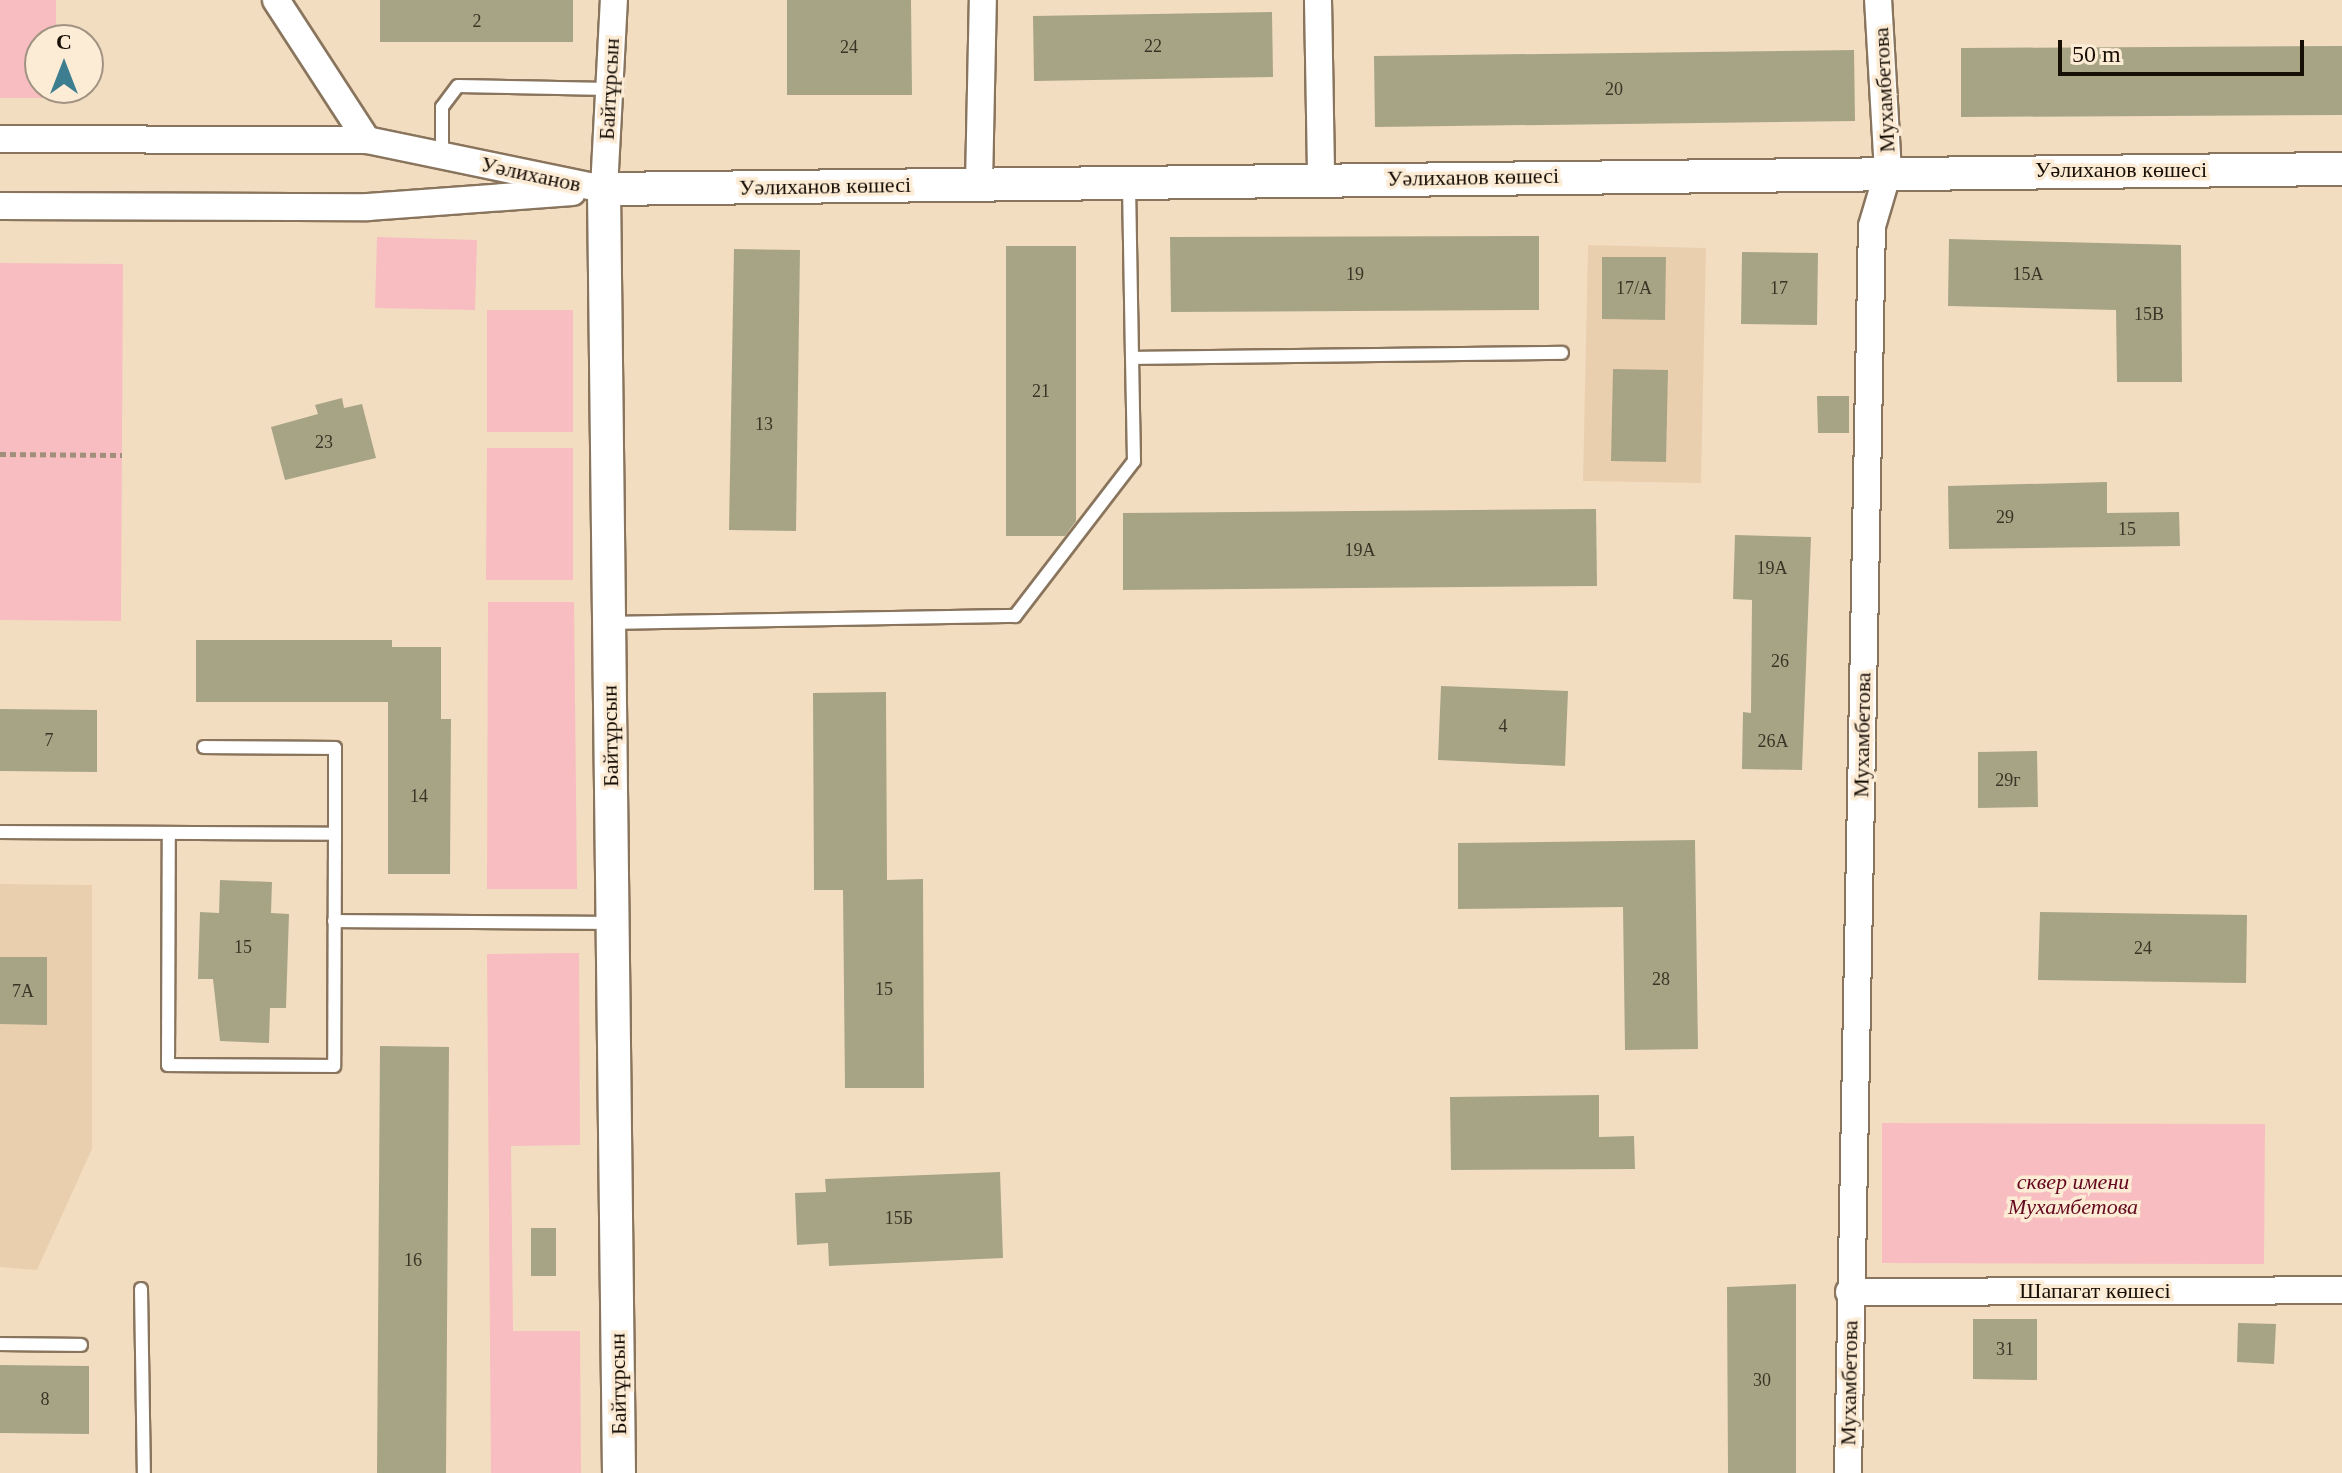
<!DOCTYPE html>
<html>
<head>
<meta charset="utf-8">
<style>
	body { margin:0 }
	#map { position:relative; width:2342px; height:1473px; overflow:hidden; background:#f3ddc1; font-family:Georgia,serif }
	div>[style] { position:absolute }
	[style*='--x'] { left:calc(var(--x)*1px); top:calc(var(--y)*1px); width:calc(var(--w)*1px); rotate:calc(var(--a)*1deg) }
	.built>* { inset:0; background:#eacfaf }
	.green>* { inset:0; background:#f7bdc0 }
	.building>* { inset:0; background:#a7a485 }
	.path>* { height:5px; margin-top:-2.5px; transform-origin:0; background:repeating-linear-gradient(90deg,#a08f7a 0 6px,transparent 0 10px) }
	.roads { filter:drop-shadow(2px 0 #89755d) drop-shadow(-2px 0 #89755d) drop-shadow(0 2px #89755d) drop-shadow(0 -2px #89755d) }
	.service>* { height:12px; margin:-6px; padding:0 6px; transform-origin:6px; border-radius:6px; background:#fff }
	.minor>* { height:26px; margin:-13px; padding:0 13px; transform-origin:13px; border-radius:13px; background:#fff }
	.tertiary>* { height:32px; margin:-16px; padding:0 16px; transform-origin:16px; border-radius:16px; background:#fff }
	span { translate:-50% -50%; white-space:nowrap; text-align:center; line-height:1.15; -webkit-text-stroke:7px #fcebd5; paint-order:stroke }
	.number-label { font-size:18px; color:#3b3426 }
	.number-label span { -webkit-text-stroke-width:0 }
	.street-label { font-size:22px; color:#170f06 }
	.park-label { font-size:22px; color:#64081f; font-style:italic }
	.north { position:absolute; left:24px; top:24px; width:80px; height:80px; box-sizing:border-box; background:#fcebd5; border:2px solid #a09382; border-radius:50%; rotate:0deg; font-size:22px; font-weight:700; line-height:32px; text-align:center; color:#170f06 }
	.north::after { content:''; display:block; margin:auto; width:28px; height:36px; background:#3c7e90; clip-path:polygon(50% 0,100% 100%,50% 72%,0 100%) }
	.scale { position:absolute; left:2058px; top:40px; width:246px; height:36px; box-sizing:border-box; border:4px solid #170f06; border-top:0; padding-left:10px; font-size:24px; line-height:28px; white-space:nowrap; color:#170f06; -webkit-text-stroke:6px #fcebd5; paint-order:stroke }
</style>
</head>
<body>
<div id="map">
	<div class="built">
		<div style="clip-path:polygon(1588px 245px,1706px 248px,1701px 483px,1583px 481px)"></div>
		<div style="clip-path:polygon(0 884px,92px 885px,92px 1149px,37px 1270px,0 1267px)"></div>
	</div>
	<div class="green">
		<div style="clip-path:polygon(0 0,56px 0,56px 40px,40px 40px,40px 88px,51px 88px,42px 98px,0 98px)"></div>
		<div style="clip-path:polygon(377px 237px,477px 240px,475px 310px,375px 308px)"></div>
		<div style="clip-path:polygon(0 263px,123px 264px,121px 621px,0 620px)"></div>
		<div style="clip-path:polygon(487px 310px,573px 310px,573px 432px,487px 432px)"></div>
		<div style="clip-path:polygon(487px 448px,573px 448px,573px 580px,486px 580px)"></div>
		<div style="clip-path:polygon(488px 602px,574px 602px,577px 889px,487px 889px)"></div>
		<div style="clip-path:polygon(579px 953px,580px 1145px,511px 1146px,513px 1331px,580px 1331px,581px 1473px,491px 1473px,487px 954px)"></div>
		<div style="clip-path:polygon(1882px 1123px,2265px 1124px,2264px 1264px,1882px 1263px)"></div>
	</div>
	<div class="building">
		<div style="clip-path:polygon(380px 0,573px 0,573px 42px,380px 42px)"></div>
		<div style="clip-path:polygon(787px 0,911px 0,912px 95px,787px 95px)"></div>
		<div style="clip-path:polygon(1272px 12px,1273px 77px,1034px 81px,1033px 16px)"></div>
		<div style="clip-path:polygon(2342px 46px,2342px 115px,1961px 117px,1961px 48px)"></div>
		<div style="clip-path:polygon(1854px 50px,1855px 121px,1375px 127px,1374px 56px)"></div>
		<div style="clip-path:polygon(1539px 236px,1539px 310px,1171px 312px,1170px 237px)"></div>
		<div style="clip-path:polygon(1949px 239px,2181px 245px,2182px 382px,2117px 382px,2116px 310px,1948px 306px)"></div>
		<div style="clip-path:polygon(1006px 246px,1076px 246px,1076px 521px,1065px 536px,1006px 536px)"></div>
		<div style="clip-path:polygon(734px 249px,800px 250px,796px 531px,729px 530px)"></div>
		<div style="clip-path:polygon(1742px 252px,1818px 253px,1817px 325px,1741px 324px)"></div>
		<div style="clip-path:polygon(1602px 257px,1666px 257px,1665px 320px,1602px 319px)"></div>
		<div style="clip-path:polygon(1613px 369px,1668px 370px,1666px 462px,1611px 461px)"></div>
		<div style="clip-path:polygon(1817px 396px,1849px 396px,1849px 433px,1818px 433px)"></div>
		<div style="clip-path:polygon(342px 398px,344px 408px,362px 404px,376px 458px,285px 480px,271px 427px,318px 414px,315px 405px)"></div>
		<div style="clip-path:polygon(2107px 482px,2107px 513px,2179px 512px,2180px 546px,1949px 549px,1948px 486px)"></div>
		<div style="clip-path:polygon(1596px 509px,1597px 586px,1123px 590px,1123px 513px)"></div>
		<div style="clip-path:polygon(1735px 535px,1811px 537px,1802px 770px,1742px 769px,1743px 712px,1751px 713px,1752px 600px,1733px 599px)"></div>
		<div style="clip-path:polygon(196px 640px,392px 640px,392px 647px,441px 647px,441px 719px,451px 719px,450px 874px,388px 874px,388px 702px,196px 702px)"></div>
		<div style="clip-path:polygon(1441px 686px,1568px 691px,1565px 766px,1438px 760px)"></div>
		<div style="clip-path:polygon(886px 692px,887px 880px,923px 879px,924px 1088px,845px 1088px,843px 890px,814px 890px,813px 693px)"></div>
		<div style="clip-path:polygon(0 709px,97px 710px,97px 772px,0 771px)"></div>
		<div style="clip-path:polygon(2037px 751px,2038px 807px,1978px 808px,1978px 752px)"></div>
		<div style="clip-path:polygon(1695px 840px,1698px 1049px,1625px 1050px,1623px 907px,1458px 909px,1458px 843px)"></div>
		<div style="clip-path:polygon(220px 880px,272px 882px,271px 913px,289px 914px,286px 1008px,270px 1008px,269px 1043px,220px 1041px,213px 979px,198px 979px,200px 912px,219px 913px)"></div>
		<div style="clip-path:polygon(2040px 912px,2247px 915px,2246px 983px,2038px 980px)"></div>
		<div style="clip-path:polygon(0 957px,47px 957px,47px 1025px,0 1024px)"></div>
		<div style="clip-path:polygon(380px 1046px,449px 1047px,446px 1473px,377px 1473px)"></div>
		<div style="clip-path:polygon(1599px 1095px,1599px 1137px,1634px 1136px,1635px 1169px,1451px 1170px,1450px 1097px)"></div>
		<div style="clip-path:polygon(1000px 1172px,1003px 1258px,829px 1266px,828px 1243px,797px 1245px,795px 1193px,826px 1192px,825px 1179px)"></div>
		<div style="clip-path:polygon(531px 1228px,556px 1228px,556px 1276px,531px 1276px)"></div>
		<div style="clip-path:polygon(1796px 1284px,1796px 1473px,1728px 1473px,1727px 1287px)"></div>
		<div style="clip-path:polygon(1973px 1319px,2037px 1319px,2037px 1380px,1973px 1379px)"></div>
		<div style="clip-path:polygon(2238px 1323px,2276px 1324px,2274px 1364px,2237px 1362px)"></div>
		<div style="clip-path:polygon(0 1365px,89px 1366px,89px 1434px,0 1433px)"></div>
	</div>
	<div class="path">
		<div style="--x:0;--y:454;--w:122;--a:0.5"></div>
	</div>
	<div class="roads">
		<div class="service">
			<div style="--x:442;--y:155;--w:48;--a:-90"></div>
			<div style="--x:442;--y:107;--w:26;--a:-53"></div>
			<div style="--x:458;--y:86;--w:151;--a:1.1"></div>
			<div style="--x:1129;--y:185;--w:173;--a:89"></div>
			<div style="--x:1132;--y:358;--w:430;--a:-0.7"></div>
			<div style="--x:612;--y:623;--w:403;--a:-1"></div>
			<div style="--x:1015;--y:616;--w:195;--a:-52.5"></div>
			<div style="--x:1134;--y:461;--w:103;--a:-91.1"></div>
			<div style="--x:204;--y:747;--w:131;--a:0.4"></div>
			<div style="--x:335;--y:748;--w:86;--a:90"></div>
			<div style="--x:0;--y:832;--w:335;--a:0.3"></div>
			<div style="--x:335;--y:834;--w:232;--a:90.2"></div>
			<div style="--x:334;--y:1066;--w:166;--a:-179.7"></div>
			<div style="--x:168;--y:1065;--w:232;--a:-89.8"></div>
			<div style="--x:334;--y:921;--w:278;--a:0.4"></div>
			<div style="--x:141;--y:1289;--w:184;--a:89.1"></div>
			<div style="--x:0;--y:1344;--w:81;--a:0.7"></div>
		</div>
		<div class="minor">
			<div style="--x:276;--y:0;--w:167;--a:57"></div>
			<div style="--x:1318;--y:0;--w:179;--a:89"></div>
			<div style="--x:0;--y:139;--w:367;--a:0.2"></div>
			<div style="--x:367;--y:140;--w:242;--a:11.7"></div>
			<div style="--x:979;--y:184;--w:184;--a:-88.8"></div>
			<div style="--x:604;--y:189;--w:189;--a:-87"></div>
			<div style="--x:0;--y:206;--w:368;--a:0.2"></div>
			<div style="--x:368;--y:207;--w:205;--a:-4.2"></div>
			<div style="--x:1849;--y:1292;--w:493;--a:-0.2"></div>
			<div style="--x:1848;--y:1473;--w:1247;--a:-88.9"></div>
			<div style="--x:1872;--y:226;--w:56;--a:-73.5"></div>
			<div style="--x:1888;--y:172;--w:172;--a:-93.3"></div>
		</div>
		<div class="tertiary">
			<div style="--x:619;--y:1473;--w:1284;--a:-90.67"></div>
			<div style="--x:604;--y:189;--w:1738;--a:-0.66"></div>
		</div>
	</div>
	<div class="number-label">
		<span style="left:477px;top:21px">2</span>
		<span style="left:1153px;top:46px">22</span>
		<span style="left:849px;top:47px">24</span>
		<span style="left:1614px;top:89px">20</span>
		<span style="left:1355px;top:274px">19</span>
		<span style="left:2028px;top:274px">15А</span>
		<span style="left:1634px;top:288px">17/А</span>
		<span style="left:1779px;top:288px">17</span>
		<span style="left:2149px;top:314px">15В</span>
		<span style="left:1041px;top:391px">21</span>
		<span style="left:764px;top:424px">13</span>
		<span style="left:324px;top:442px">23</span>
		<span style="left:2005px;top:517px">29</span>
		<span style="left:2127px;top:529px">15</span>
		<span style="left:1360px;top:550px">19А</span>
		<span style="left:1772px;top:568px">19А</span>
		<span style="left:1780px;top:661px">26</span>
		<span style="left:1503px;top:726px">4</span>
		<span style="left:49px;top:740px">7</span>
		<span style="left:1773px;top:741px">26А</span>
		<span style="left:2008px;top:780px">29г</span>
		<span style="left:419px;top:796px">14</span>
		<span style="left:243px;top:947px">15</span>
		<span style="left:2143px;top:948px">24</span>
		<span style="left:1661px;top:979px">28</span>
		<span style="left:884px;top:989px">15</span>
		<span style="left:23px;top:991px">7А</span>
		<span style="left:899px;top:1218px">15Б</span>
		<span style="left:413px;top:1260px">16</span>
		<span style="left:2005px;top:1349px">31</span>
		<span style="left:1762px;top:1380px">30</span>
		<span style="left:45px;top:1399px">8</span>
	</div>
	<div class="street-label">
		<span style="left:609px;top:89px;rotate:-87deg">Байтұрсын</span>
		<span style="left:1884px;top:90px;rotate:-93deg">Мухамбетова</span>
		<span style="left:2121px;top:170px">Уәлиханов көшесі</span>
		<span style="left:531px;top:174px;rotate:12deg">Уәлиханов</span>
		<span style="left:1473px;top:177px;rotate:-1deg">Уәлиханов көшесі</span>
		<span style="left:825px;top:186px;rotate:-1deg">Уәлиханов көшесі</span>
		<span style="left:1862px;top:735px;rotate:-89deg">Мухамбетова</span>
		<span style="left:610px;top:736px;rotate:-91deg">Байтұрсын</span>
		<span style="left:2095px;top:1291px">Шапагат көшесі</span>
		<span style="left:1849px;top:1383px;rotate:-89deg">Мухамбетова</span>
		<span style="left:618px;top:1384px;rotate:-91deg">Байтұрсын</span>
	</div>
	<div class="park-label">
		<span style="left:2073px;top:1194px">сквер имени<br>Мухамбетова</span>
	</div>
	<div class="north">С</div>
	<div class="scale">50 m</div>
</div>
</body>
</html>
